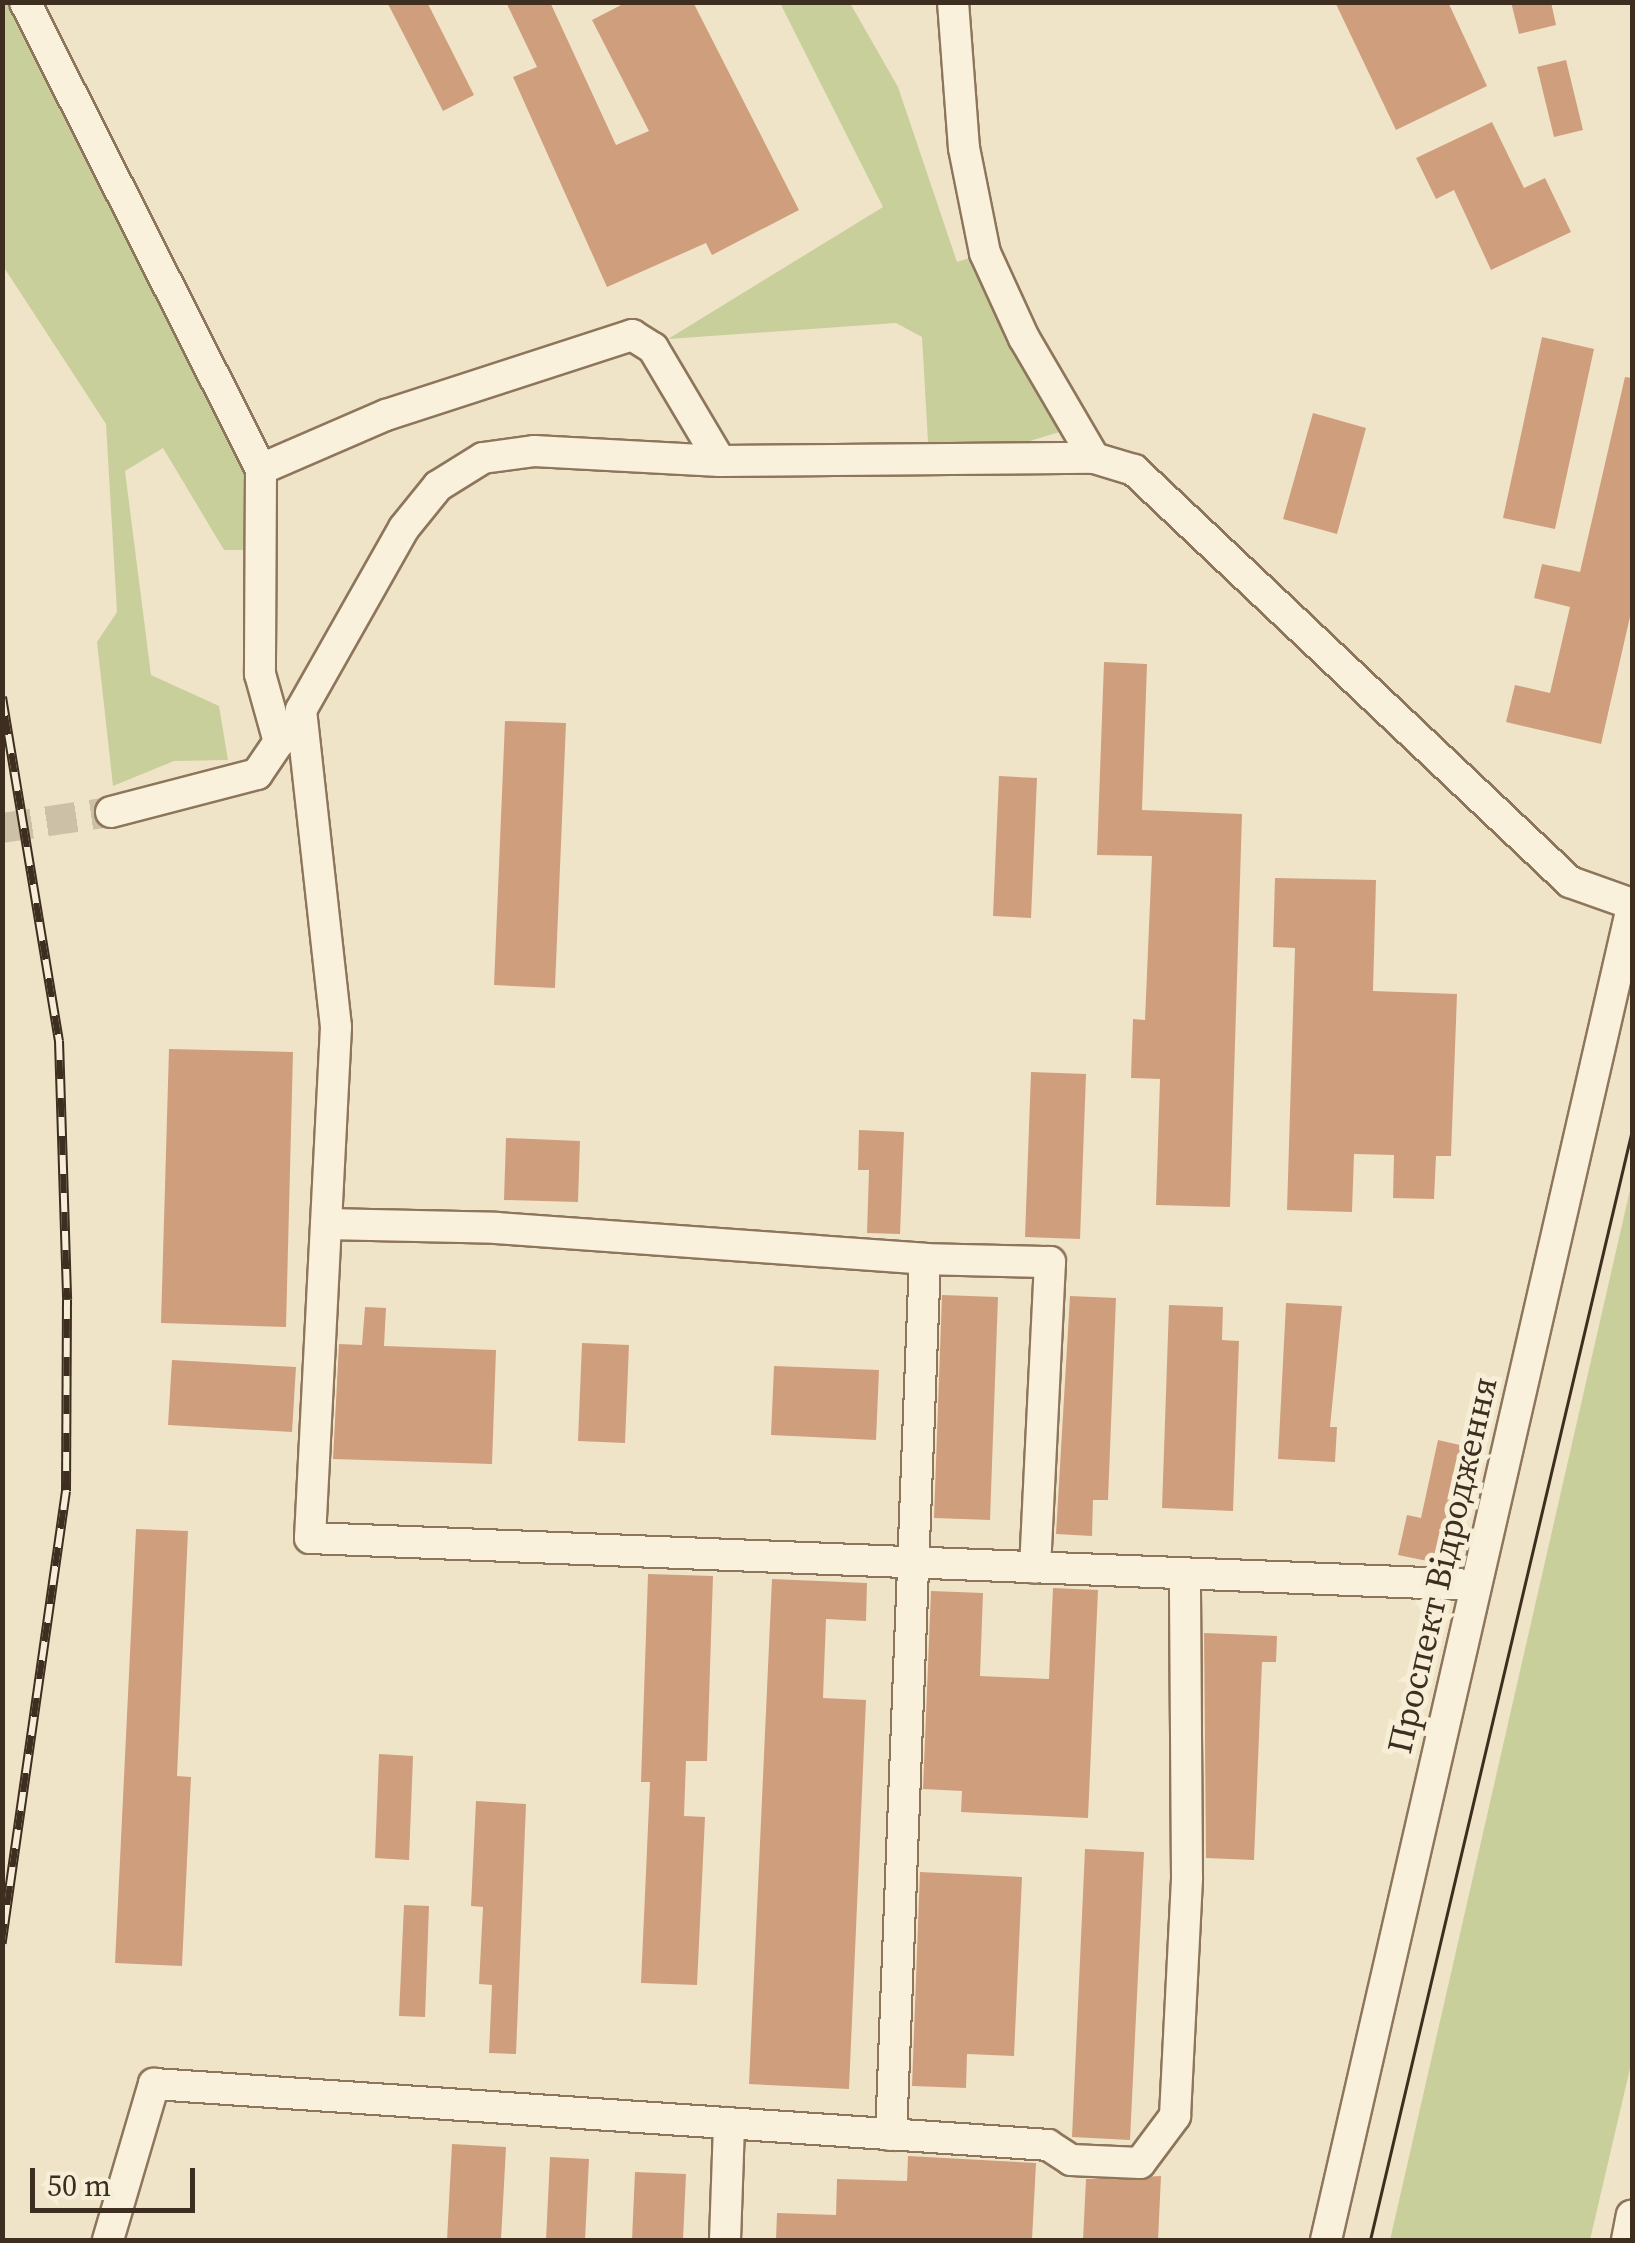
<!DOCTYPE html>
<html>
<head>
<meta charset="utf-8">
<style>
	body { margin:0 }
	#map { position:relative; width:1635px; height:2243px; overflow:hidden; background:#f0e4c8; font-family:"Source Serif 4",serif }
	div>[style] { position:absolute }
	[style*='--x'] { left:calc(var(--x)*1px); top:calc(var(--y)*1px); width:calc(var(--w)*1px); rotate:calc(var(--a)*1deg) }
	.green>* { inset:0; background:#c9cf9b }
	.building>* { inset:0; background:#cf9f7d }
	.minor-tunnel>* { height:30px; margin-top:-15px; transform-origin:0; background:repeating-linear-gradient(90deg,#ccc0a6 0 30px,transparent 0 45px) }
	.roads { filter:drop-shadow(2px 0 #8d765c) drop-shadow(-2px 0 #8d765c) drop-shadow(0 2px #8d765c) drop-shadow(0 -2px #8d765c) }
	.minor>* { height:30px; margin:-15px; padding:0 15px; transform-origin:15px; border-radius:15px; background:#faf1dc }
	.tram>* { height:2.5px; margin:-1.25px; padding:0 1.25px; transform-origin:1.25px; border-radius:1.25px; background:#3d2e20 }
	.rail>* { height:10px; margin-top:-5px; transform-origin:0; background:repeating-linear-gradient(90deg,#f7eed8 0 19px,#3d2e20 0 38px); box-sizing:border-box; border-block:2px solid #3d2e20 }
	span { translate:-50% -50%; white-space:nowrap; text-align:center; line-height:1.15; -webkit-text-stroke:10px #f7eed8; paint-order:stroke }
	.street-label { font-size:35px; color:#3d2e20 }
	.frame { position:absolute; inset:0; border:5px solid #3d2e20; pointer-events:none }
	.scale { position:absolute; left:30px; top:2168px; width:165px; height:45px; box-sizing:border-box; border:5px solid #3d2e20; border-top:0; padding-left:12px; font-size:30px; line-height:35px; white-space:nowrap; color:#3d2e20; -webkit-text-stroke:8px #f7eed8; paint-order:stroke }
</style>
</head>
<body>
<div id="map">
	<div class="green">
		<div style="clip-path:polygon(2px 3px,10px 3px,253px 472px,247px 550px,224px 550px,163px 448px,125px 471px,151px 675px,219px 706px,228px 760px,174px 761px,113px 786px,97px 642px,117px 612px,106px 424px,3px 266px)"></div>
		<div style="clip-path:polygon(780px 3px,850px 3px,898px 87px,957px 262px,985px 253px,1076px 427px,1010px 447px,928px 442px,922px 337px,896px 323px,668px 339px,883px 207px)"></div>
		<div style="clip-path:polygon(1632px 1181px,1632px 2060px,1590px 2240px,1390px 2240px)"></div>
	</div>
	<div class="building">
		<div style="clip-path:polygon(387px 2px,427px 2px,474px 95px,443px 111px)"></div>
		<div style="clip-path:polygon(506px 2px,550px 2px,616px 145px,649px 131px,592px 20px,627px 2px,693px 2px,799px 210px,712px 255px,706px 243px,607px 287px,513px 77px,537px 67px)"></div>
		<div style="clip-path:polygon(1335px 2px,1448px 2px,1487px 86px,1396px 130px)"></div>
		<div style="clip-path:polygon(1511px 2px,1551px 2px,1556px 25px,1519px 34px)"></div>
		<div style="clip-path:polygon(1566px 60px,1583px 130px,1554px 137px,1537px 67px)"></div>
		<div style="clip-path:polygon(1492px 122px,1524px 188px,1545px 178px,1571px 232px,1491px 270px,1454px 190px,1436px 199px,1416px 158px)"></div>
		<div style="clip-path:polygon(1542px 337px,1594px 349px,1555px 529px,1503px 518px)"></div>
		<div style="clip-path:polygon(1625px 377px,1632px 378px,1632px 608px,1601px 744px,1506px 722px,1515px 685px,1550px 693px,1570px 607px,1534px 598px,1542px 564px,1580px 572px)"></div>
		<div style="clip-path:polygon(1313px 413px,1366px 428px,1337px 534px,1283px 519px)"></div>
		<div style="clip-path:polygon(1104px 662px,1147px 664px,1142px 810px,1242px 814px,1230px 1207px,1156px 1205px,1160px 1079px,1131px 1078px,1133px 1019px,1145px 1020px,1152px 856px,1097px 855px)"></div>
		<div style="clip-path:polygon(505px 721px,566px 723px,555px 988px,494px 985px)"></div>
		<div style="clip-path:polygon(999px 776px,1037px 778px,1031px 918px,993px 916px)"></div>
		<div style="clip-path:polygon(1275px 878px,1376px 880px,1373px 991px,1457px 994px,1451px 1156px,1436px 1156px,1434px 1199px,1393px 1198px,1394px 1155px,1354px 1154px,1352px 1212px,1287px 1210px,1295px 948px,1273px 947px)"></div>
		<div style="clip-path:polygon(169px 1049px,293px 1052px,286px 1327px,161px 1323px)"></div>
		<div style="clip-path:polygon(1031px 1072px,1086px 1074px,1080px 1239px,1025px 1237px)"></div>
		<div style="clip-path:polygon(859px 1130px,904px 1132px,900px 1234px,867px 1233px,869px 1170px,858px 1170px)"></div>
		<div style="clip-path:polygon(506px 1138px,580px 1141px,578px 1202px,504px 1200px)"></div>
		<div style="clip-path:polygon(942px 1295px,998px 1297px,990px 1520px,934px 1518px)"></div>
		<div style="clip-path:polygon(1070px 1296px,1116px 1298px,1108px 1500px,1093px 1500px,1092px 1536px,1056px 1534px)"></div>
		<div style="clip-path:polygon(1286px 1303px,1342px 1306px,1330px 1427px,1337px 1427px,1335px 1462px,1278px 1459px)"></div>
		<div style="clip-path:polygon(1169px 1305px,1223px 1307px,1222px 1340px,1239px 1341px,1233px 1511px,1162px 1508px)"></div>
		<div style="clip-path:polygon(365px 1307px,386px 1308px,384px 1346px,496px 1350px,492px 1464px,333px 1459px,339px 1344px,362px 1345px)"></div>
		<div style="clip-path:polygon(582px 1343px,629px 1345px,625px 1443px,578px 1441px)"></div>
		<div style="clip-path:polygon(172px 1360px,296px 1367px,292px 1432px,168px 1425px)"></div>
		<div style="clip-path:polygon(774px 1366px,879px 1370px,876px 1440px,771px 1435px)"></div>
		<div style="clip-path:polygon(1438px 1440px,1473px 1448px,1447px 1565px,1398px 1555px,1407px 1515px,1421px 1518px)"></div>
		<div style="clip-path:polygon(136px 1529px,188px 1531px,177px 1776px,191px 1777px,182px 1966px,115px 1963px)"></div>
		<div style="clip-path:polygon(648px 1574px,713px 1576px,707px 1761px,686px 1761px,684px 1816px,705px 1817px,697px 1985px,641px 1983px,650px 1782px,641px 1782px)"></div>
		<div style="clip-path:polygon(772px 1579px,867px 1583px,866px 1621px,826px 1619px,823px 1698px,866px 1700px,849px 2089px,749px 2084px)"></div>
		<div style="clip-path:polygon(1053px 1588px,1098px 1590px,1088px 1818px,961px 1812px,962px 1791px,923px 1789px,931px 1591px,983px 1593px,980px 1676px,1049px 1679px)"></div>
		<div style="clip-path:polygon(1204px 1633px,1277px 1636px,1276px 1662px,1262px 1662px,1254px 1860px,1206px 1858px)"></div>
		<div style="clip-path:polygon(379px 1754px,413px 1756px,409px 1860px,375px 1858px)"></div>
		<div style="clip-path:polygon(476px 1801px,526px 1804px,516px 2054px,489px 2053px,492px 1985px,479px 1984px,483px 1907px,471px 1906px)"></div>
		<div style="clip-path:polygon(1085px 1849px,1144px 1852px,1130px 2140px,1072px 2137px)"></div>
		<div style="clip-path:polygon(920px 1872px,1022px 1877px,1014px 2056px,967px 2054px,966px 2088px,912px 2086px)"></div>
		<div style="clip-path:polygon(404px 1905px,429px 1906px,425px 2017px,399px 2016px)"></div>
		<div style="clip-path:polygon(452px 2144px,506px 2147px,501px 2240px,447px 2240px)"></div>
		<div style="clip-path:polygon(908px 2156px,1036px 2163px,1032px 2240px,776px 2240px,777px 2213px,836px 2215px,837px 2179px,907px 2181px)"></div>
		<div style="clip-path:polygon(550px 2157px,589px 2159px,585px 2240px,546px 2240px)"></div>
		<div style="clip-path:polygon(635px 2172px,686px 2174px,683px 2240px,632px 2240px)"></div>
		<div style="clip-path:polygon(1161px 2176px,1158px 2240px,1083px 2240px,1086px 2179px)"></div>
	</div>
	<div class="minor-tunnel">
		<div style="--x:2;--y:828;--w:110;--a:-8.4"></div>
	</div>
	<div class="roads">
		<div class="minor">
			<div style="--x:25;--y:2;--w:523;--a:63.19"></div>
			<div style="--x:261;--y:469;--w:205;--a:90.3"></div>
			<div style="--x:260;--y:674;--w:71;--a:74.4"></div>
			<div style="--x:953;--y:2;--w:146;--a:85.7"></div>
			<div style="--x:964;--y:148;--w:107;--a:78.7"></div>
			<div style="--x:985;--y:253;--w:94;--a:65.4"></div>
			<div style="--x:1024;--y:338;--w:139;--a:59.7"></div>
			<div style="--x:261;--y:469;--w:136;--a:-23.4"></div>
			<div style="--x:386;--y:415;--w:259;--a:-18"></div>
			<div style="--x:632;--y:335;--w:25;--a:32"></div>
			<div style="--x:653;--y:348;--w:131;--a:59.3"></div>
			<div style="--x:111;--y:812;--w:151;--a:-14.6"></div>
			<div style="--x:257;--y:774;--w:57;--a:-55.8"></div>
			<div style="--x:326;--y:1224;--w:170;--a:1.3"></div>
			<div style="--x:496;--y:1228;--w:430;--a:4.1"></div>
			<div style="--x:925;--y:1259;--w:877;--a:92.22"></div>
			<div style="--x:925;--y:1259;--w:125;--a:1.4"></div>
			<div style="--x:1050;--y:1262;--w:306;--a:92.8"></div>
			<div style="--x:1475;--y:1585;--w:1166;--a:-177.69"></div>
			<div style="--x:310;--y:1538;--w:512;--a:-87.09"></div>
			<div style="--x:336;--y:1027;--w:319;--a:-96.3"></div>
			<div style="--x:301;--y:710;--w:209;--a:-60.5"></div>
			<div style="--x:404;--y:528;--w:54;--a:-51"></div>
			<div style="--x:438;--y:486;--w:53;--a:-31.9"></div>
			<div style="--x:483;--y:458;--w:51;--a:-7.8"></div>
			<div style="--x:534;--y:451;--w:186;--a:3.1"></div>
			<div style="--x:720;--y:461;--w:374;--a:-0.5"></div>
			<div style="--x:1094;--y:458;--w:42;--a:16.7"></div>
			<div style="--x:1134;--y:470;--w:600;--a:43.38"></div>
			<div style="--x:1570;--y:882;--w:66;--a:19.5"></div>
			<div style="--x:108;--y:2240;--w:163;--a:-73.6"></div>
			<div style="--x:154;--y:2084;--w:896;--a:3.9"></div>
			<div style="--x:1048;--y:2145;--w:27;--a:33"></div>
			<div style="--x:1071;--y:2160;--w:69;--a:2.5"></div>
			<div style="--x:1140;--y:2163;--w:59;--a:-53.3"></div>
			<div style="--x:1175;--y:2116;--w:239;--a:-87.1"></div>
			<div style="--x:1187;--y:1877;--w:303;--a:-90.4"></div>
			<div style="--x:725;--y:2240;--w:117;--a:-88"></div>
			<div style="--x:1326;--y:2240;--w:1368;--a:-77.07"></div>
			<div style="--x:1627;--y:2240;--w:25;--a:-79"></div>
		</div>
	</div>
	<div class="tram">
		<div style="--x:1370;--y:2240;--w:1141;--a:-76.72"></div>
	</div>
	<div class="rail">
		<div style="--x:2;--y:697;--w:349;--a:80.6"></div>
		<div style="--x:59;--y:1041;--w:259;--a:88.2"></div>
		<div style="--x:67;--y:1300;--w:191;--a:90.3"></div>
		<div style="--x:66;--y:1491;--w:457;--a:98.1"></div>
	</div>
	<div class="street-label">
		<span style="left:1442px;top:1565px;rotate:-77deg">Проспект Відродження</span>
	</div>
	<div class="frame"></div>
	<div class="scale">50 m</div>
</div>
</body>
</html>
